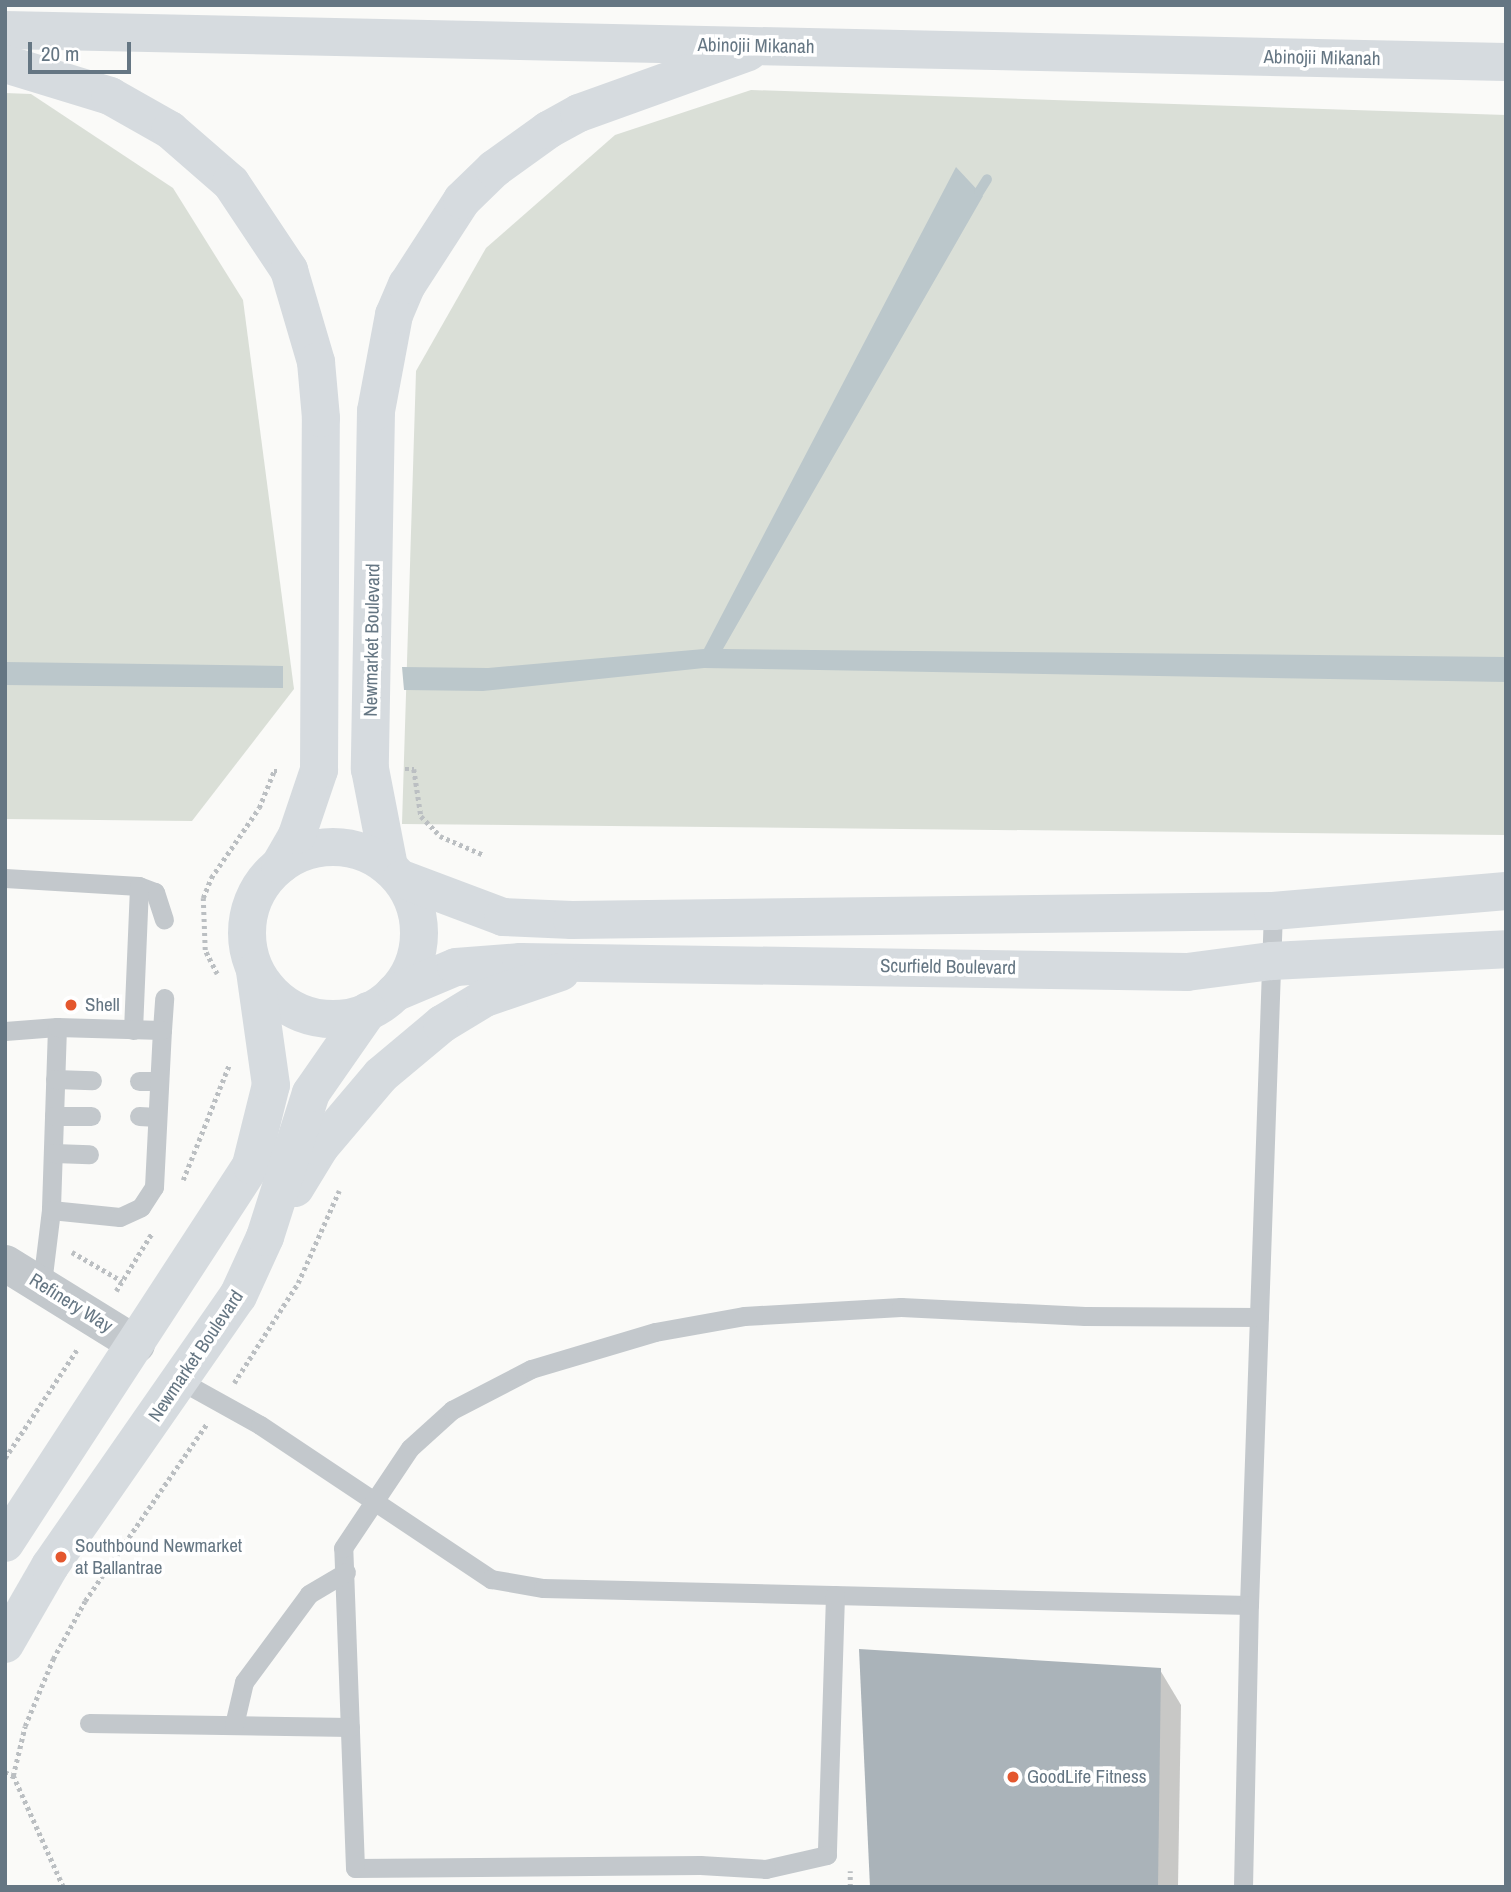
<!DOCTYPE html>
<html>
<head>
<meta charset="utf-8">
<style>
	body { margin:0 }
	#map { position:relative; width:1511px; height:1892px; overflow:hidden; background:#fafaf8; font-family:"Archivo Narrow",sans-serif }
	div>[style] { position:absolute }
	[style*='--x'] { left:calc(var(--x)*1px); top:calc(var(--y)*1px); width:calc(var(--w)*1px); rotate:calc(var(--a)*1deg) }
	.green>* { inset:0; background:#dadfd7 }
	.water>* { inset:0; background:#bbc7cb }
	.shadow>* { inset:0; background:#0003 }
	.stream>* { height:10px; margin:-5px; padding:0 5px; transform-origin:5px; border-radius:5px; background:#bbc7cb }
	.building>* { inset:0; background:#aab3b9 }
	.path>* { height:4.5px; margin-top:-2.25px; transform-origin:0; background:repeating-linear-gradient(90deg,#bbbfc2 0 3.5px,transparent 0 7px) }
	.lane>* { height:19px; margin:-9.5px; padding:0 9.5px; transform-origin:9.5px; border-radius:9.5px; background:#c3c8cc }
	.street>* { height:37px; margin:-18.5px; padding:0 18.5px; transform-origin:18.5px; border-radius:18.5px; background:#c3c8cc }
	.secondary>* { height:38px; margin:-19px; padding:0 19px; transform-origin:19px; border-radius:19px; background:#d6dbdf }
	.secondary>.ring { margin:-19px; padding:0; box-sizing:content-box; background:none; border:38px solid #d6dbdf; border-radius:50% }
	.primary>* { height:38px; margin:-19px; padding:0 19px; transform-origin:19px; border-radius:19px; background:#d6dbdf }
	.dots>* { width:19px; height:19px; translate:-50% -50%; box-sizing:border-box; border:4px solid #fff; border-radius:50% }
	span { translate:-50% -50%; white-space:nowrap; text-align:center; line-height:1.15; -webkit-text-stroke:7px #fff; paint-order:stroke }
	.street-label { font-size:19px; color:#657683 }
	.poi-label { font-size:19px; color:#657683 }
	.left { translate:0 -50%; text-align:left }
	.frame { position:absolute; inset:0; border:7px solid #657683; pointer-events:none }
	.scale { position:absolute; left:28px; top:42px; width:103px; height:32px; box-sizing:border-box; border:4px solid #657683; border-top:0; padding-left:9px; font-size:21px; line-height:24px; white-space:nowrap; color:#657683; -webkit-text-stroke:5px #fff; paint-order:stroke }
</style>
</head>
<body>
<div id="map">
	<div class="green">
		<div style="clip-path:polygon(751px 90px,1506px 115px,1506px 835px,402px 824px,416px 371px,486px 248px,615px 135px)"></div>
		<div style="clip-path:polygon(5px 93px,31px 94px,173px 188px,243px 300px,294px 689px,192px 821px,5px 819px)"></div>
	</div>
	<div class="water">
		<div style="clip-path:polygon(956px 167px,983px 196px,723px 649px,1506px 657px,1506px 682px,704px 668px,483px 691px,404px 690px,402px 667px,488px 668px,704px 649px)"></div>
		<div style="clip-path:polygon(5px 662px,283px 666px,283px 688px,5px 685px)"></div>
	</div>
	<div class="shadow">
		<div style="clip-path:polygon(1160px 1670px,1181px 1705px,1178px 1887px,872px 1887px)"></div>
	</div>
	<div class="stream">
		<div style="--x:979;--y:192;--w:15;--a:-58"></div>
	</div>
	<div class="building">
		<div style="clip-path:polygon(859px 1649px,1161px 1668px,1158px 1887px,870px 1887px)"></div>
	</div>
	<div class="path">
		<div style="--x:405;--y:769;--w:9;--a:0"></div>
		<div style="--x:414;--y:769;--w:48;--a:81.5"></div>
		<div style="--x:421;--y:816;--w:28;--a:46"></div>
		<div style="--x:440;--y:836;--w:48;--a:23.4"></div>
		<div style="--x:217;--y:974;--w:27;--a:-117"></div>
		<div style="--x:205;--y:950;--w:52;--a:-92.2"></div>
		<div style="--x:203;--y:898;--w:22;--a:-68"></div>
		<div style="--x:211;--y:878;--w:85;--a:-55.6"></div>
		<div style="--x:259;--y:808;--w:40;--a:-68"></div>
		<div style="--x:274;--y:771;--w:7;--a:0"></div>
		<div style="--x:183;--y:1180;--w:124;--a:-68.2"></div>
		<div style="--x:72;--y:1252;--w:58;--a:30.1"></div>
		<div style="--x:116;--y:1291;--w:68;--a:-58.2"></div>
		<div style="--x:234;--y:1383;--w:119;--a:-57.4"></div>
		<div style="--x:298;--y:1283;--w:101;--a:-66"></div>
		<div style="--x:5;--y:1458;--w:132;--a:-56.4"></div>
		<div style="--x:5;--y:1772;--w:9;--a:27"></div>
		<div style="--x:63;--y:1887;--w:122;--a:-114.2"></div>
		<div style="--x:13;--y:1776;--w:51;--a:-76.5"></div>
		<div style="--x:25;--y:1726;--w:73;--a:-67.3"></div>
		<div style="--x:53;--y:1659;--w:66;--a:-61.1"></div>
		<div style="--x:85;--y:1601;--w:214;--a:-55.5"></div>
		<div style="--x:850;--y:1887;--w:16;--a:-90"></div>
	</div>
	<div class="lane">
		<div style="--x:5;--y:878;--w:134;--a:3.4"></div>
		<div style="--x:139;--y:886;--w:17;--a:21"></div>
		<div style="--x:155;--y:892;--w:29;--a:72"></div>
		<div style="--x:133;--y:1030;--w:144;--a:-87.6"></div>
		<div style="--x:162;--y:1030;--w:32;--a:-86"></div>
		<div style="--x:5;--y:1031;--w:52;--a:-4.4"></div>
		<div style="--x:57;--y:1027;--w:183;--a:91.9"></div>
		<div style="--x:51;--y:1210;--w:74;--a:97"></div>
		<div style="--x:55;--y:1079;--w:37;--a:2"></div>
		<div style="--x:139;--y:1081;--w:20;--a:0"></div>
		<div style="--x:54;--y:1116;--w:37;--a:0"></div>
		<div style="--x:139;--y:1116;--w:18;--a:3"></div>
		<div style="--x:54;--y:1153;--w:35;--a:2"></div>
		<div style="--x:51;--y:1210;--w:69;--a:5.8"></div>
		<div style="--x:120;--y:1217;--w:23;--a:-25"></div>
		<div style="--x:141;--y:1207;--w:24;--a:-57"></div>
		<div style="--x:154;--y:1187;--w:157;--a:-87.1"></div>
		<div style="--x:162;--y:1030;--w:105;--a:-178.4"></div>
		<div style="--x:181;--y:1381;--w:90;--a:29.1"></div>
		<div style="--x:260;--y:1425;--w:278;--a:33.7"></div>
		<div style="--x:491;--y:1579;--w:53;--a:9.8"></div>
		<div style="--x:543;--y:1588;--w:706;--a:1.38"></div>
		<div style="--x:1249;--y:1605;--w:694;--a:-88.02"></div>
		<div style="--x:835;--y:1595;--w:260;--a:91.8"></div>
		<div style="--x:827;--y:1855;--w:63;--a:167.1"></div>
		<div style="--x:766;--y:1869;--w:66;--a:-176.5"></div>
		<div style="--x:700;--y:1865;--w:345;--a:179.5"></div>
		<div style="--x:355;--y:1868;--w:320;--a:-92.1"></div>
		<div style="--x:343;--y:1548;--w:120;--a:-56.2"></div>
		<div style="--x:410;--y:1448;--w:57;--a:-42.1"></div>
		<div style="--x:452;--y:1410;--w:89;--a:-27.4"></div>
		<div style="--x:531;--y:1369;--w:129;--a:-16.6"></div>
		<div style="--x:655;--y:1332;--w:90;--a:-10.2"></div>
		<div style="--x:744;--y:1316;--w:157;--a:-3.3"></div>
		<div style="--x:901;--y:1307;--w:184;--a:2.8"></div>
		<div style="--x:1085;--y:1316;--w:174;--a:0.3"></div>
		<div style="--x:89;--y:1723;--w:261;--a:0.9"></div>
		<div style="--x:234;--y:1725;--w:44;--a:-76.9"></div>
		<div style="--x:244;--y:1682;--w:109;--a:-53.5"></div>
		<div style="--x:309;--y:1594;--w:43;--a:-30.7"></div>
		<div style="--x:1243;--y:1887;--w:282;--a:-88.8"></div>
	</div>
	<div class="street">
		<div style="--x:5;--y:1263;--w:154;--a:31.7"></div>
	</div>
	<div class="secondary">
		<div style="--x:376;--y:411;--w:358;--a:91"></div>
		<div style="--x:370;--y:769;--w:100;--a:79"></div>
		<div class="ring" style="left:247px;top:847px;width:134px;height:134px"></div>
		<div style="--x:280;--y:865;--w:34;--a:-60"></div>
		<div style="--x:297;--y:835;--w:69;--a:-71.3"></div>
		<div style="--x:319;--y:770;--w:352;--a:-89.7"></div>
		<div style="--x:402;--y:879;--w:108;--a:20.6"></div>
		<div style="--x:503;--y:917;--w:69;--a:2.5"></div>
		<div style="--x:572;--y:920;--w:701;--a:-0.74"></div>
		<div style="--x:1273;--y:911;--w:234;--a:-4.9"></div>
		<div style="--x:394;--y:993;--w:67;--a:-22.8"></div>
		<div style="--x:456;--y:967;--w:65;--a:-4.4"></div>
		<div style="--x:521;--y:962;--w:666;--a:0.86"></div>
		<div style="--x:1187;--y:972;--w:86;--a:-7.4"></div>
		<div style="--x:1272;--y:961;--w:234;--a:-2.9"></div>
		<div style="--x:295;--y:1188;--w:48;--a:-58.6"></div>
		<div style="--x:320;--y:1147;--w:94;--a:-49.7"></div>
		<div style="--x:381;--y:1075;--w:80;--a:-39.9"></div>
		<div style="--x:442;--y:1024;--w:50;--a:-31.2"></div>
		<div style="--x:485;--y:998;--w:80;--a:-18.9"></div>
		<div style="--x:5;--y:1543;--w:451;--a:-56.9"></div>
		<div style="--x:251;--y:1165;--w:82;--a:-76"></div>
		<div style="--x:271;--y:1085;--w:115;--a:-98"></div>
		<div style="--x:5;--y:1644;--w:90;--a:-60"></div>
		<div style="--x:50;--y:1566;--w:329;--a:-55.2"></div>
		<div style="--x:238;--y:1296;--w:65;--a:-65.4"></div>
		<div style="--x:265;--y:1237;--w:151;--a:-72.3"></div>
		<div style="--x:311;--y:1093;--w:100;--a:-55.2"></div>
	</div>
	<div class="primary">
		<div style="--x:5;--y:30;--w:1501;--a:1.22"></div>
		<div style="--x:5;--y:64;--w:110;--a:16.9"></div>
		<div style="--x:110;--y:96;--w:69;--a:29.5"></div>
		<div style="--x:170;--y:130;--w:81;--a:41"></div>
		<div style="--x:231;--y:183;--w:105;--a:56.3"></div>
		<div style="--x:289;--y:270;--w:96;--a:73.6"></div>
		<div style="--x:316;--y:362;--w:56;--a:84.9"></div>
		<div style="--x:376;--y:411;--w:98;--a:-79.4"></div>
		<div style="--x:394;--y:315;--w:33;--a:-67"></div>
		<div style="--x:407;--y:285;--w:101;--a:-57.1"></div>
		<div style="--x:462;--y:200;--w:45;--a:-44.1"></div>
		<div style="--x:494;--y:169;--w:67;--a:-35.8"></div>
		<div style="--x:548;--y:130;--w:35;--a:-29"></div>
		<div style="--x:579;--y:113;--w:180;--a:-19.8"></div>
	</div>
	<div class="dots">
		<div style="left:71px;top:1005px;background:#e4572e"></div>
		<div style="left:61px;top:1557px;background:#e4572e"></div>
		<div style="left:1013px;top:1777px;background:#e4572e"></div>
	</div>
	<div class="street-label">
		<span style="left:756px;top:46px;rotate:1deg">Abinojii Mikanah</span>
		<span style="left:1322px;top:58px;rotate:1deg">Abinojii Mikanah</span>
		<span style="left:372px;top:640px;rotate:-89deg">Newmarket Boulevard</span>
		<span style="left:948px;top:967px;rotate:1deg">Scurfield Boulevard</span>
		<span style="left:71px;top:1303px;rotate:32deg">Refinery Way</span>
		<span style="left:196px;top:1356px;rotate:-56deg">Newmarket Boulevard</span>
	</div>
	<div class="poi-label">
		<span class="left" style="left:85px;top:1005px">Shell</span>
		<span class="left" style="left:75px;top:1557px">Southbound Newmarket<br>at Ballantrae</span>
		<span class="left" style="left:1027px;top:1777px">GoodLife Fitness</span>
	</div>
	<div class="frame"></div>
	<div class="scale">20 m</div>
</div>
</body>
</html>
